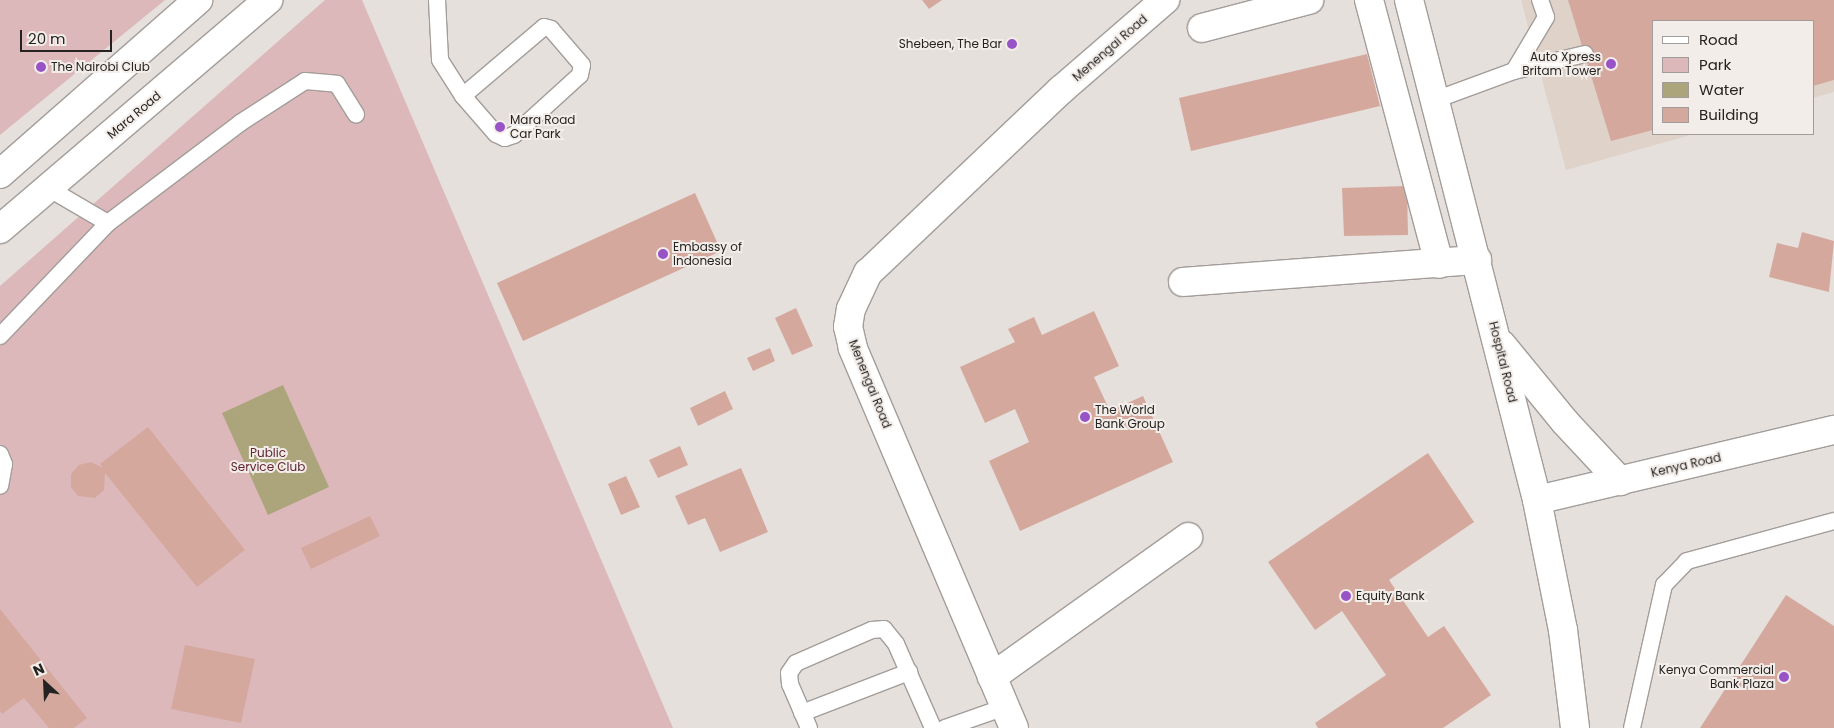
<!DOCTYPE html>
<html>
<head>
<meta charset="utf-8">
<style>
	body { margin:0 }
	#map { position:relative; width:1834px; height:728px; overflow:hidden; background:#e6e0dc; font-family:Poppins,sans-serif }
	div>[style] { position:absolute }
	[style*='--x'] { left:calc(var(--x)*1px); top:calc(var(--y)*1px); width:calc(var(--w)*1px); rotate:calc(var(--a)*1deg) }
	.built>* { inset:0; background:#dfd2c9 }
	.green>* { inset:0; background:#dcb8bb }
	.water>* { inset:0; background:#aca57c }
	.building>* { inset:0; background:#d5a89d }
	.roads { filter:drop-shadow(1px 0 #a39d9a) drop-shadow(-1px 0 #a39d9a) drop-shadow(0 1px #a39d9a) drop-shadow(0 -1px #a39d9a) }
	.lane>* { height:16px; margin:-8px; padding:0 8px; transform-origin:8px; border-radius:8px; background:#fff }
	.street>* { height:28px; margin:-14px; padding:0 14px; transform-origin:14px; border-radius:14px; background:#fff }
	.dots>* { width:14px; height:14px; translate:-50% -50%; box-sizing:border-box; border:2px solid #f3ede9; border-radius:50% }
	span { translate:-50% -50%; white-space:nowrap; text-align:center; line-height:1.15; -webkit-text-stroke:4px #f3ede9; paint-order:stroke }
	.poi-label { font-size:12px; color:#252321 }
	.right { translate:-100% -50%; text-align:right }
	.left { translate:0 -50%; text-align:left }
	.street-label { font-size:12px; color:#252321 }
	.park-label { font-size:12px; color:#61262f }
	.legend { position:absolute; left:1652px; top:20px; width:162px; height:115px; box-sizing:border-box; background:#f3ede9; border:1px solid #a19c99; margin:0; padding:6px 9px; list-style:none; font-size:15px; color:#252321 }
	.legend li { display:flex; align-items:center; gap:10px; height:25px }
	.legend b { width:25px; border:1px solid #a19c99 }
	.north { position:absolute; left:20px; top:658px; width:50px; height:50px; -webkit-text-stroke:4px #f3ede9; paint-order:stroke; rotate:335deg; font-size:14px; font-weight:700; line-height:20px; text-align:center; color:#252321 }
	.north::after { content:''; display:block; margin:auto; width:18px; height:22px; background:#252321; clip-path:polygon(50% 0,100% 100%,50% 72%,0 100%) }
	.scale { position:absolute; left:20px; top:30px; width:92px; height:22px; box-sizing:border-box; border:2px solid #252321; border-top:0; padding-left:6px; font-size:15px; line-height:18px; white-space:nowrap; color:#252321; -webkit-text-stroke:4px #f3ede9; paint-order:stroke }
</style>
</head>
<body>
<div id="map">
	<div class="built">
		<div style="clip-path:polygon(1521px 0,1834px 0,1834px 92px,1813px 98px,1813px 21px,1653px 21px,1653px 134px,1694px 134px,1566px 170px)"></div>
	</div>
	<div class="green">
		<div style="clip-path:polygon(0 0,165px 0,0 135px)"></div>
		<div style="clip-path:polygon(325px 0,362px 0,673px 728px,0 728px,0 286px)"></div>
	</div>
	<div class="water">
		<div style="clip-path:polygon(283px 385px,329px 487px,268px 515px,222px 413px)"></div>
	</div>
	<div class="building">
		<div style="clip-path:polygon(922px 0,942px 0,929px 9px)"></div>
		<div style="clip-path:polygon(1568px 0,1834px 0,1834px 80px,1813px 86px,1813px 21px,1653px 21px,1653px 130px,1611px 141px)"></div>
		<div style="clip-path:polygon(1367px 54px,1380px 106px,1191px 151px,1179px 98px)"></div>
		<div style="clip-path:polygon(1407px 186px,1408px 235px,1344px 236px,1342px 188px)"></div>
		<div style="clip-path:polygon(695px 193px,721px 251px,523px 341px,497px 283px)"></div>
		<div style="clip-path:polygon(1802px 232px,1834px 241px,1829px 292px,1769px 277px,1777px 243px,1798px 248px)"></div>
		<div style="clip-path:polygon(796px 308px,813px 346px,792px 355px,775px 318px)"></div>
		<div style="clip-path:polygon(1094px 311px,1119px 366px,1094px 377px,1110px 411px,1143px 396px,1173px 462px,1020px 531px,989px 461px,1029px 442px,1015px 409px,985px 423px,960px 367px,1015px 342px,1008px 329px,1034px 317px,1042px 335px)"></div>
		<div style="clip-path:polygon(770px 348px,775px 361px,753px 371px,747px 358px)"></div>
		<div style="clip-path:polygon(725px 391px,733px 409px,698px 426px,690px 408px)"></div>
		<div style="clip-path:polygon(148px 427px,245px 550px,197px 587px,105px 473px,104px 490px,95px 498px,78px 496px,71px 487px,71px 474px,79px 465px,91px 462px,103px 468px,100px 464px)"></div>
		<div style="clip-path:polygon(680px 446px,688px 465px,658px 478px,649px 460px)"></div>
		<div style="clip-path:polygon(1428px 453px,1474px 522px,1389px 580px,1428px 637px,1444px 626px,1491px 695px,1443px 728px,1318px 728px,1315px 723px,1386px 675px,1342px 611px,1315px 630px,1268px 562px)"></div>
		<div style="clip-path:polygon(741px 468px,768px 532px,720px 552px,705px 518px,688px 525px,675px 496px)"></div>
		<div style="clip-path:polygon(626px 476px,640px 507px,621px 515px,608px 484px)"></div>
		<div style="clip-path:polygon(370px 516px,380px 536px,311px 569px,301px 548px)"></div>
		<div style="clip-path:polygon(1786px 595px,1834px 626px,1834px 728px,1700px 728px)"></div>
		<div style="clip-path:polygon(0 609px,87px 718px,74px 728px,49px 728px,24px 698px,2px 714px,0 711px)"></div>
		<div style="clip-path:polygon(185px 645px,255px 659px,241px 723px,171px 709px)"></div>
	</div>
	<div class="roads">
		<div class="lane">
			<div style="--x:437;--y:0;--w:60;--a:87.1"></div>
			<div style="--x:440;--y:60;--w:43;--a:57.4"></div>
			<div style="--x:463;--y:96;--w:50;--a:49"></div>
			<div style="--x:496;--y:134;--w:10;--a:24"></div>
			<div style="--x:505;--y:138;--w:9;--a:-18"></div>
			<div style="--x:514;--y:135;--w:89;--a:-42.3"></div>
			<div style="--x:580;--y:75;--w:10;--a:-79"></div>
			<div style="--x:582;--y:65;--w:48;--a:-130.7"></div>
			<div style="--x:551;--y:29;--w:7;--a:-164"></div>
			<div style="--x:544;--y:27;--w:106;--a:139.6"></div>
			<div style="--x:1514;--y:71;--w:73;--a:-13.5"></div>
			<div style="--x:1435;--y:100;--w:84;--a:-20.2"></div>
			<div style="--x:1514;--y:71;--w:63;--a:-59.3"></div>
			<div style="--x:1546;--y:17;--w:18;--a:-109"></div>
			<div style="--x:48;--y:188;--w:69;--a:30.3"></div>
			<div style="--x:108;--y:223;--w:166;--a:-37.1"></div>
			<div style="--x:240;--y:123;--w:77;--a:-32.9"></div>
			<div style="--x:305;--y:81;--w:32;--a:5"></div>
			<div style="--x:337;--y:84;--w:36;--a:58"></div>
			<div style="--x:0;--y:336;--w:156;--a:-46.3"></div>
			<div style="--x:0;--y:454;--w:11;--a:68"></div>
			<div style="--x:4;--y:464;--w:22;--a:100"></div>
			<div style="--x:802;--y:713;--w:115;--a:-21"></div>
			<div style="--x:809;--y:728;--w:48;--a:-113.4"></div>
			<div style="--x:790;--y:684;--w:11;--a:-95"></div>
			<div style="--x:789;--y:673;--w:12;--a:-55"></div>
			<div style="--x:796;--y:663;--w:83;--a:-23.5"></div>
			<div style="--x:872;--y:630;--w:12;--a:-5"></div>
			<div style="--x:884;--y:629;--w:19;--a:51"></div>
			<div style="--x:896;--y:644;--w:92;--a:66.2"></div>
			<div style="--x:945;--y:728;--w:64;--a:-19.3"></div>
			<div style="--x:1632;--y:728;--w:147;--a:-77.4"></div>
			<div style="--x:1664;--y:585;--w:33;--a:-46"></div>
			<div style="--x:1687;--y:561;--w:152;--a:-15.2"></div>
		</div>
		<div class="street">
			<div style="--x:1369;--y:0;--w:273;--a:75.1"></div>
			<div style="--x:1409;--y:0;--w:516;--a:75.64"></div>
			<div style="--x:1537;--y:500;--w:133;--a:78.7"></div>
			<div style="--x:1563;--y:630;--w:99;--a:83"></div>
			<div style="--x:1202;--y:28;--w:111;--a:-14.7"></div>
			<div style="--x:0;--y:174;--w:264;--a:-41.3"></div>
			<div style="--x:0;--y:229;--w:353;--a:-40.5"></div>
			<div style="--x:1183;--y:282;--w:295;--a:-4.3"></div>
			<div style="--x:1502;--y:345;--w:99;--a:50.7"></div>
			<div style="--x:1565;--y:422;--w:81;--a:47"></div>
			<div style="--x:1537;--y:500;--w:305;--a:-13.3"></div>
			<div style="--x:992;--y:677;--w:241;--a:-35.5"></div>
			<div style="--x:1014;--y:728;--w:413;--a:-113"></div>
			<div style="--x:853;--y:348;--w:22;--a:-103"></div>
			<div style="--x:848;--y:327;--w:18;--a:-81"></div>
			<div style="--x:851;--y:309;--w:40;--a:-65"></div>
			<div style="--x:868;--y:273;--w:266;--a:-43.5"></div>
			<div style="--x:1061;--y:90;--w:138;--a:-40.9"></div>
		</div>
	</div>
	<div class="dots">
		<div style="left:1012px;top:44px;background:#9853c7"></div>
		<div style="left:1611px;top:64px;background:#9853c7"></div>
		<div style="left:41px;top:67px;background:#9853c7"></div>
		<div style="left:500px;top:127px;background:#9853c7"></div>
		<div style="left:663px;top:254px;background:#9853c7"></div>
		<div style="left:1085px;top:417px;background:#9853c7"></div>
		<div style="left:1346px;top:596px;background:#9853c7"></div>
		<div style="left:1784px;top:677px;background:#9853c7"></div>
	</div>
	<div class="poi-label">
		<span class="right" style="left:1002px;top:44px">Shebeen, The Bar</span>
		<span class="right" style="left:1601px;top:64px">Auto Xpress<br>Britam Tower</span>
		<span class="left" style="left:51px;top:67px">The Nairobi Club</span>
		<span class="left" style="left:510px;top:127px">Mara Road<br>Car Park</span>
		<span class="left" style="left:673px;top:254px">Embassy of<br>Indonesia</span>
		<span class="left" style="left:1095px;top:417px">The World<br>Bank Group</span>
		<span class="left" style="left:1356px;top:596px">Equity Bank</span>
		<span class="right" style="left:1774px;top:677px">Kenya Commercial<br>Bank Plaza</span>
	</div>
	<div class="street-label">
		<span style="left:1110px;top:48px;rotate:-41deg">Menengai Road</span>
		<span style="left:134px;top:115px;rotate:-40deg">Mara Road</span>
		<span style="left:1503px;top:362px;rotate:76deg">Hospital Road</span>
		<span style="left:870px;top:384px;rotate:68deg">Menengai Road</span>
		<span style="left:1686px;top:465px;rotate:-13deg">Kenya Road</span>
	</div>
	<div class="park-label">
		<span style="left:268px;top:460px">Public<br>Service Club</span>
	</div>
	<ul class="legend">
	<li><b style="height:6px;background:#fff"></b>Road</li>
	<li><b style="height:14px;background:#dcb8bb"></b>Park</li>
	<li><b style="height:14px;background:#aca57c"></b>Water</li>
	<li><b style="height:14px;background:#d5a89d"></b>Building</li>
	</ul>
	<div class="north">N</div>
	<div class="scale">20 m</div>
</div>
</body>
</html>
